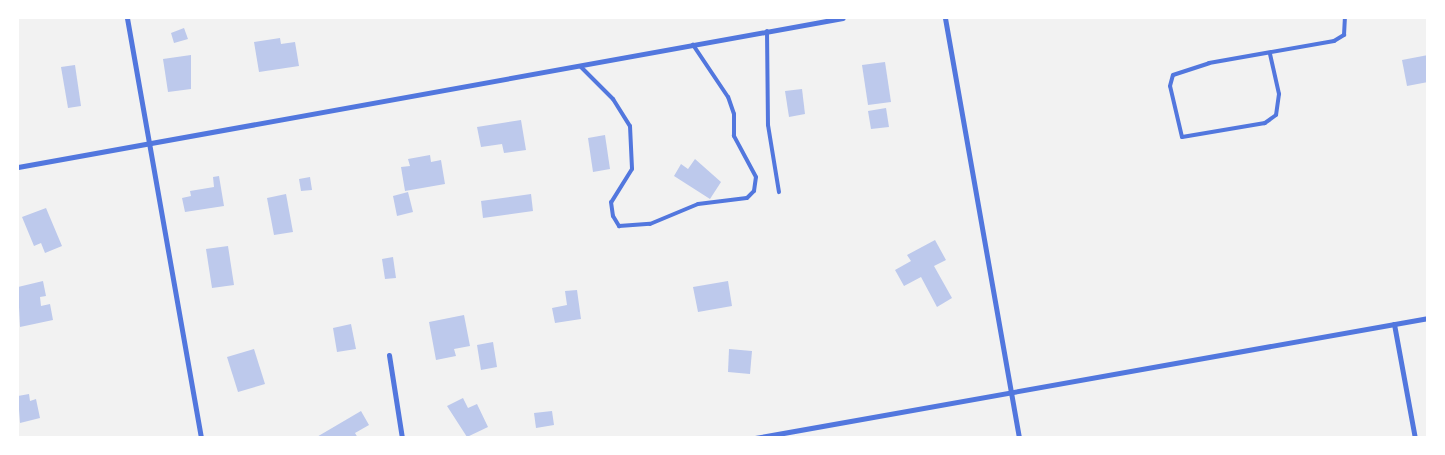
<!DOCTYPE html>
<html>
<head>
<meta charset="utf-8">
<style>
	body { margin:0 }
	#map { position:relative; width:1445px; height:455px; overflow:hidden; background:#f2f2f2; font-family:Commissioner,sans-serif }
	div>[style] { position:absolute }
	[style*='--x'] { left:calc(var(--x)*1px); top:calc(var(--y)*1px); width:calc(var(--w)*1px); rotate:calc(var(--a)*1deg) }
	.building>* { inset:0; background:#bdc9ec }
	.service>* { height:4px; margin:-2px; padding:0 2px; transform-origin:2px; border-radius:2px; background:#5277de }
	.minor>* { height:5px; margin:-2.5px; padding:0 2.5px; transform-origin:2.5px; border-radius:2.5px; background:#5277de }
	span { translate:-50% -50%; white-space:nowrap; text-align:center; line-height:1.15; -webkit-text-stroke:4px #fff; paint-order:stroke }
	.frame { position:absolute; inset:0; border:19px solid #fff; pointer-events:none }
</style>
</head>
<body>
<div id="map">
	<div class="building">
		<div style="clip-path:polygon(184px 28px,188px 39px,174px 43px,171px 33px)"></div>
		<div style="clip-path:polygon(280px 38px,281px 44px,295px 42px,299px 66px,259px 72px,254px 42px)"></div>
		<div style="clip-path:polygon(191px 55px,191px 89px,168px 92px,163px 59px)"></div>
		<div style="clip-path:polygon(1428px 55px,1428px 82px,1407px 86px,1402px 60px)"></div>
		<div style="clip-path:polygon(885px 62px,891px 102px,868px 105px,862px 65px)"></div>
		<div style="clip-path:polygon(75px 65px,81px 106px,68px 108px,61px 67px)"></div>
		<div style="clip-path:polygon(802px 89px,805px 114px,789px 117px,785px 91px)"></div>
		<div style="clip-path:polygon(886px 108px,889px 127px,871px 129px,868px 111px)"></div>
		<div style="clip-path:polygon(521px 120px,526px 150px,504px 153px,502px 144px,481px 147px,477px 127px)"></div>
		<div style="clip-path:polygon(605px 135px,610px 169px,593px 172px,588px 138px)"></div>
		<div style="clip-path:polygon(430px 155px,431px 162px,441px 160px,445px 184px,405px 191px,401px 167px,410px 166px,408px 159px)"></div>
		<div style="clip-path:polygon(695px 159px,721px 182px,710px 199px,674px 176px,681px 164px,688px 169px)"></div>
		<div style="clip-path:polygon(219px 176px,224px 206px,185px 212px,182px 198px,191px 196px,190px 191px,214px 187px,213px 177px)"></div>
		<div style="clip-path:polygon(310px 177px,312px 190px,301px 191px,299px 179px)"></div>
		<div style="clip-path:polygon(408px 192px,413px 212px,397px 216px,393px 196px)"></div>
		<div style="clip-path:polygon(286px 194px,293px 232px,274px 235px,267px 198px)"></div>
		<div style="clip-path:polygon(531px 194px,533px 211px,483px 218px,481px 201px)"></div>
		<div style="clip-path:polygon(46px 208px,62px 246px,45px 253px,41px 243px,34px 246px,22px 217px)"></div>
		<div style="clip-path:polygon(935px 240px,946px 260px,934px 266px,952px 298px,937px 307px,921px 277px,904px 286px,895px 270px,911px 261px,907px 255px)"></div>
		<div style="clip-path:polygon(228px 246px,234px 285px,212px 288px,206px 249px)"></div>
		<div style="clip-path:polygon(393px 257px,396px 278px,385px 279px,382px 259px)"></div>
		<div style="clip-path:polygon(43px 281px,46px 296px,40px 297px,41px 306px,50px 304px,53px 320px,20px 327px,18px 287px)"></div>
		<div style="clip-path:polygon(728px 281px,732px 306px,698px 312px,693px 287px)"></div>
		<div style="clip-path:polygon(577px 290px,581px 319px,555px 323px,552px 308px,567px 305px,565px 291px)"></div>
		<div style="clip-path:polygon(464px 315px,470px 346px,454px 349px,456px 356px,436px 360px,429px 322px)"></div>
		<div style="clip-path:polygon(351px 324px,356px 349px,337px 352px,333px 328px)"></div>
		<div style="clip-path:polygon(493px 342px,497px 367px,481px 370px,477px 345px)"></div>
		<div style="clip-path:polygon(254px 349px,265px 384px,238px 392px,227px 357px)"></div>
		<div style="clip-path:polygon(729px 349px,752px 351px,750px 374px,728px 372px)"></div>
		<div style="clip-path:polygon(29px 394px,30px 401px,36px 399px,40px 418px,20px 423px,18px 396px)"></div>
		<div style="clip-path:polygon(463px 398px,468px 408px,477px 404px,488px 427px,467px 437px,447px 406px)"></div>
		<div style="clip-path:polygon(361px 411px,369px 425px,355px 433px,358px 438px,315px 438px)"></div>
		<div style="clip-path:polygon(552px 411px,554px 425px,536px 428px,534px 413px)"></div>
	</div>
	<div class="service">
		<div style="--x:767;--y:31;--w:94;--a:89.4"></div>
		<div style="--x:768;--y:125;--w:68;--a:80.7"></div>
		<div style="--x:1270;--y:54;--w:41;--a:77.3"></div>
		<div style="--x:1279;--y:94;--w:21;--a:98"></div>
		<div style="--x:1276;--y:115;--w:14;--a:144"></div>
		<div style="--x:1265;--y:123;--w:84;--a:170.4"></div>
		<div style="--x:1182;--y:137;--w:52;--a:-103.2"></div>
		<div style="--x:1170;--y:86;--w:11;--a:-75"></div>
		<div style="--x:1173;--y:75;--w:38;--a:-18"></div>
		<div style="--x:1209;--y:63;--w:127;--a:-10"></div>
		<div style="--x:1334;--y:41;--w:12;--a:-31"></div>
		<div style="--x:1344;--y:35;--w:17;--a:-87"></div>
		<div style="--x:580;--y:66;--w:47;--a:45"></div>
		<div style="--x:613;--y:99;--w:32;--a:58"></div>
		<div style="--x:630;--y:126;--w:43;--a:87.3"></div>
		<div style="--x:632;--y:169;--w:39;--a:122"></div>
		<div style="--x:611;--y:202;--w:14;--a:82"></div>
		<div style="--x:613;--y:216;--w:12;--a:59"></div>
		<div style="--x:619;--y:226;--w:31;--a:-4"></div>
		<div style="--x:650;--y:224;--w:52;--a:-22.6"></div>
		<div style="--x:698;--y:204;--w:49;--a:-7"></div>
		<div style="--x:747;--y:198;--w:10;--a:-45"></div>
		<div style="--x:754;--y:191;--w:14;--a:-82"></div>
		<div style="--x:756;--y:177;--w:47;--a:-118.2"></div>
		<div style="--x:734;--y:136;--w:22;--a:-90"></div>
		<div style="--x:734;--y:114;--w:18;--a:-109"></div>
		<div style="--x:728;--y:97;--w:63;--a:-123.9"></div>
	</div>
	<div class="minor">
		<div style="--x:127;--y:18;--w:426;--a:80"></div>
		<div style="--x:945;--y:18;--w:426;--a:80"></div>
		<div style="--x:18;--y:167;--w:838;--a:-10.24"></div>
		<div style="--x:1394;--y:324;--w:116;--a:79.6"></div>
		<div style="--x:389;--y:355;--w:84;--a:81.1"></div>
		<div style="--x:755;--y:438;--w:684;--a:-10.11"></div>
	</div>
	<div class="frame"></div>
</div>
</body>
</html>
